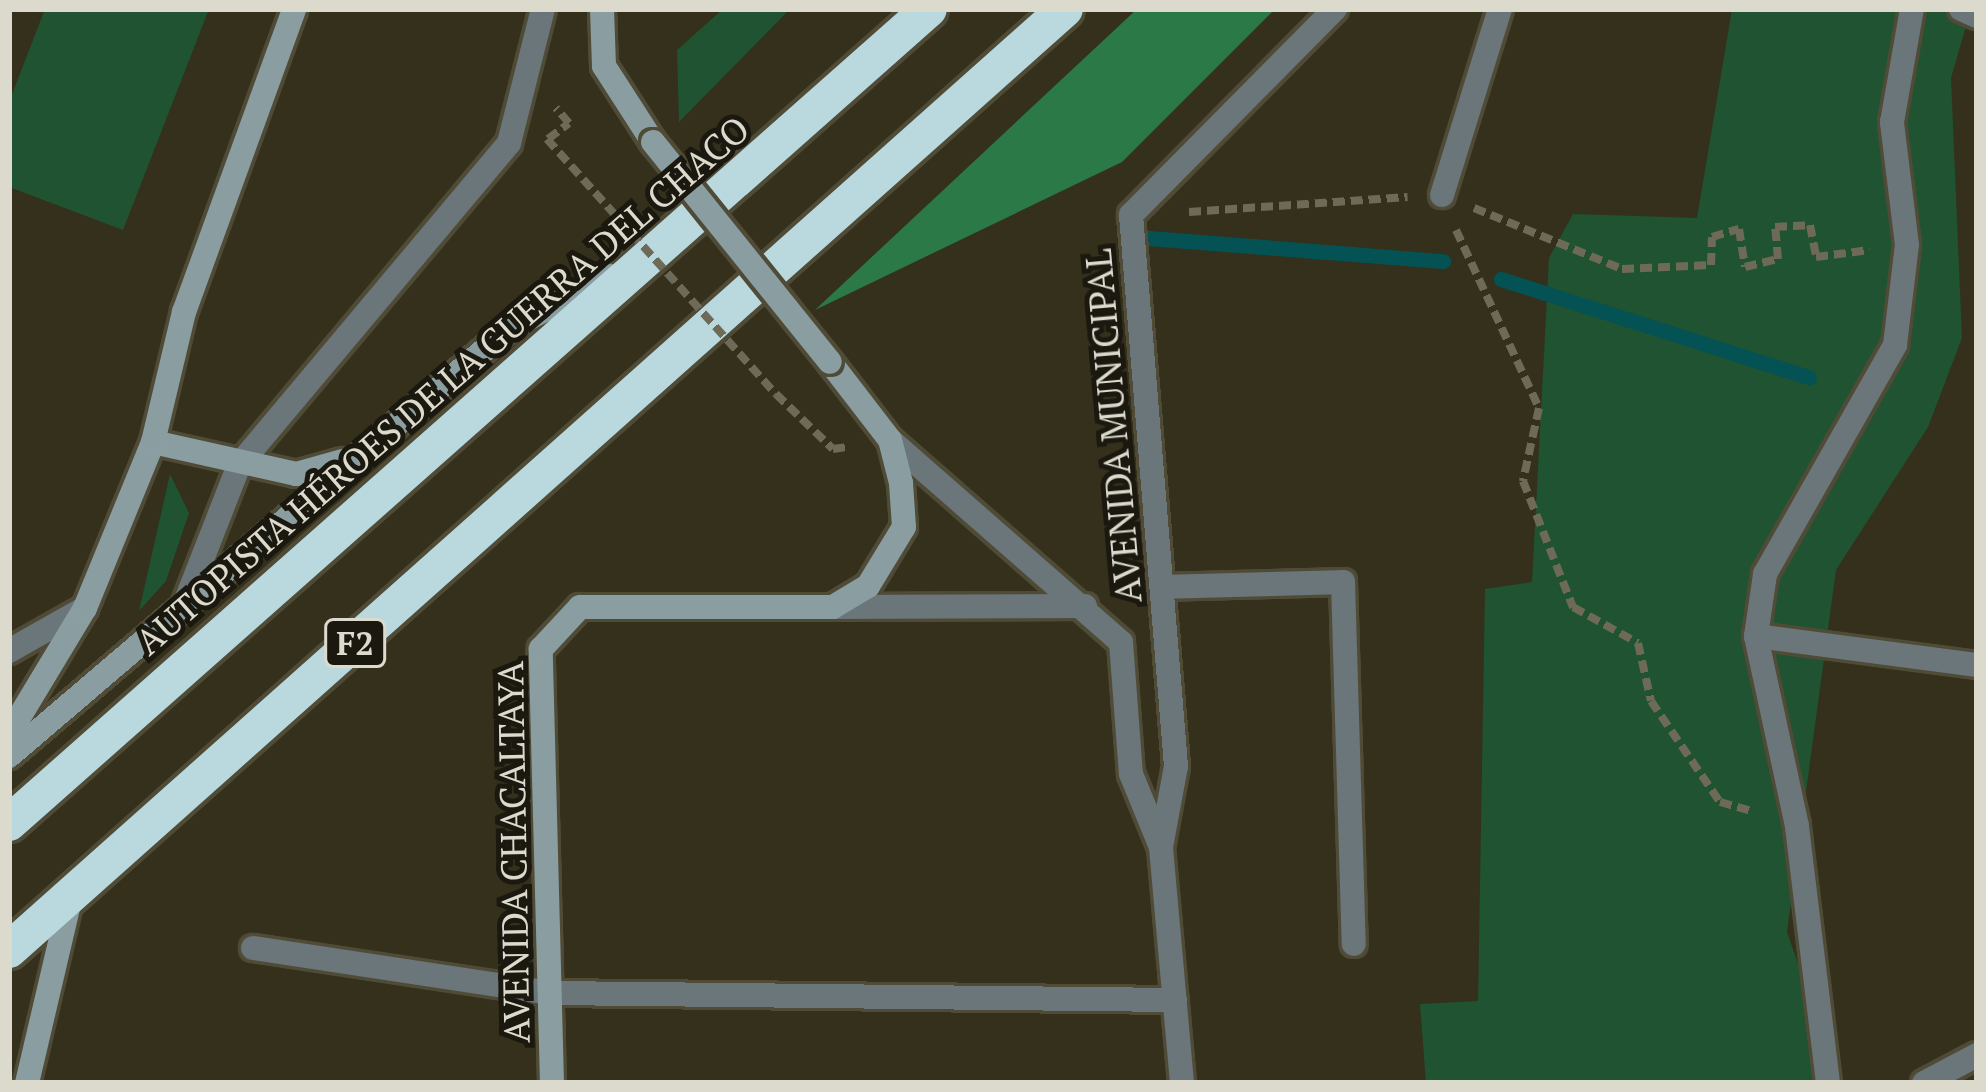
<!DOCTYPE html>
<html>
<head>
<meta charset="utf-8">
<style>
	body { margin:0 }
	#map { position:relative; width:1986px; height:1092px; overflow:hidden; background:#34301b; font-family:"PT Serif",serif }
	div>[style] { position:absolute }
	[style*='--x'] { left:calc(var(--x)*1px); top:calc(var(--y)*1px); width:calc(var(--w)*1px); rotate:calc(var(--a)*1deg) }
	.green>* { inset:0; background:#1f5331 }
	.forest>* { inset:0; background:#2a7947 }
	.stream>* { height:15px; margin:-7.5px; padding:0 7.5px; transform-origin:7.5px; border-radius:7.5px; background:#055254 }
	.path>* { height:8px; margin-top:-4px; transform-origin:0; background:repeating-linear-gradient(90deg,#6d6a57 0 12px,transparent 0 18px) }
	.roads { filter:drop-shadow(3px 0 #4f4b37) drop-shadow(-3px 0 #4f4b37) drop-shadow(0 3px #4f4b37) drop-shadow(0 -3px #4f4b37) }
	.lane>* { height:24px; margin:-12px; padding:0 12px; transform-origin:12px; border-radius:12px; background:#6a7679 }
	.street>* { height:24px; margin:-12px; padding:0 12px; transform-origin:12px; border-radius:12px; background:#6a7679 }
	.secondary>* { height:24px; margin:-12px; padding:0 12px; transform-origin:12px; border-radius:12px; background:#8a9ea2 }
	.highway>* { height:36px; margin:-18px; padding:0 18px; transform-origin:18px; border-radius:18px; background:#b9d9de }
	.path-bridge>* { height:8px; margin-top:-4px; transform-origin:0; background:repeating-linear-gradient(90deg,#6d6a57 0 12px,transparent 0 18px) }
	.bridges { filter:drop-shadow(3px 0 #4f4b37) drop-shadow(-3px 0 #4f4b37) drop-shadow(0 3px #4f4b37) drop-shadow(0 -3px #4f4b37) }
	.secondary-bridge>* { height:24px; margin:-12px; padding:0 12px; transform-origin:12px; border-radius:12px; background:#8a9ea2 }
	span { translate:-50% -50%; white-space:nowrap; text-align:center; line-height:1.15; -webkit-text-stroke:10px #1a180f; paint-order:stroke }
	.shield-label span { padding:3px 9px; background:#1a180f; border:3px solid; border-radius:9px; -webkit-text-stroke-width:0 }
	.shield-label { font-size:33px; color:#dcdacd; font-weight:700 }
	.street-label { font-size:36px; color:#dcdacd }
	.frame { position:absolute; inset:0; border:12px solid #dcdacd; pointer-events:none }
</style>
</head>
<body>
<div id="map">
	<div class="green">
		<div style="clip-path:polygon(45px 9px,209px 9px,123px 230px,9px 187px,9px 102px)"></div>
		<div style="clip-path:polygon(723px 9px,790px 9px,679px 122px,677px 50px)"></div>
		<div style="clip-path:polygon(1732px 9px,1971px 9px,1951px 78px,1962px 338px,1928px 427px,1836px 570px,1787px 932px,1840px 1083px,1426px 1083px,1420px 1004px,1478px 1001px,1485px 589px,1532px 582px,1549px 258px,1573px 214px,1697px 218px)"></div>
		<div style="clip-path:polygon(170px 474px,189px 513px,166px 581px,139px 611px)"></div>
	</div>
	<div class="forest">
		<div style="clip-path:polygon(1137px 9px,1275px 9px,1122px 162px,815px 310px)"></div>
	</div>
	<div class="stream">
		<div style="--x:1149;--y:238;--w:295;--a:4.5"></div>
		<div style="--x:1501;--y:279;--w:323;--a:17.7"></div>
	</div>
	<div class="path">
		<div style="--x:548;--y:139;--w:26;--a:-37"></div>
		<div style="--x:569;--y:123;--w:20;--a:-131"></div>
		<div style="--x:1474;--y:208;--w:160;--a:22.4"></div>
		<div style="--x:1622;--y:269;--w:89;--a:-2.6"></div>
		<div style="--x:1711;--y:265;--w:28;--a:-88"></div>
		<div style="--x:1712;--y:237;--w:28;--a:-17"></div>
		<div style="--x:1739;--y:229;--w:38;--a:81"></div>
		<div style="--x:1745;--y:267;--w:34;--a:-14"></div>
		<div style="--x:1778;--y:259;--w:32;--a:-95"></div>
		<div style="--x:1775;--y:227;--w:35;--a:-3"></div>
		<div style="--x:1810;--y:225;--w:33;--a:79"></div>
		<div style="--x:1816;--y:257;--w:54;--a:-7.4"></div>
		<div style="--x:1189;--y:212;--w:219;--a:-3.9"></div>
		<div style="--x:1456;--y:230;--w:196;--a:65"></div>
		<div style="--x:1539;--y:408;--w:75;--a:102.4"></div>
		<div style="--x:1523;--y:481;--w:136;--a:68.4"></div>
		<div style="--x:1573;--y:607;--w:74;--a:29"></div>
		<div style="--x:1638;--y:643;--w:59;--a:77.4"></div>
		<div style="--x:1651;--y:701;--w:122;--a:55.7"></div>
		<div style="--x:1720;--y:802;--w:35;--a:16"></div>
		<div style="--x:776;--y:394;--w:79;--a:44"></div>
		<div style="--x:833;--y:449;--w:15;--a:-8"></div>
	</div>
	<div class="roads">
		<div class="lane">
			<div style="--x:1343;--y:582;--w:362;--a:88.3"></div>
		</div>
		<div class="street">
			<div style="--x:1961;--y:9;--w:17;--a:24"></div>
			<div style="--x:1442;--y:195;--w:195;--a:-72.7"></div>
			<div style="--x:890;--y:440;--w:307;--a:41.2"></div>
			<div style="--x:1121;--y:642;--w:132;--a:85.7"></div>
			<div style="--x:1131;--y:774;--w:79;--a:67.7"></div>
			<div style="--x:1163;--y:587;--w:180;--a:-1.6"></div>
			<div style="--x:833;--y:607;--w:252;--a:-0.2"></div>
			<div style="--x:183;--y:608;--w:154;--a:-68.6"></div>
			<div style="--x:239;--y:465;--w:420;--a:-50"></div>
			<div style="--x:509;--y:143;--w:138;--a:-75.8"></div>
			<div style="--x:1756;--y:636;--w:223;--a:7.5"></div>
			<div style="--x:9;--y:651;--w:87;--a:-29.5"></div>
			<div style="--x:253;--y:948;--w:300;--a:8.6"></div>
			<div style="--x:550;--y:993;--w:625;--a:0.64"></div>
			<div style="--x:1182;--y:1083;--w:237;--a:-95.1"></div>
			<div style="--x:1161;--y:847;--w:82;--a:-79.5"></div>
			<div style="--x:1176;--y:766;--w:553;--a:-94.67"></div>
			<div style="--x:1131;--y:215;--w:290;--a:-45.3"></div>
			<div style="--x:1828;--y:1083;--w:259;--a:-96.9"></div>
			<div style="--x:1797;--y:826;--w:194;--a:-102.2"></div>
			<div style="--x:1756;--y:636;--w:63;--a:-81.7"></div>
			<div style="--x:1765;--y:574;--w:263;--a:-60.4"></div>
			<div style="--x:1895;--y:345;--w:101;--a:-83.2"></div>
			<div style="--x:1907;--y:245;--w:124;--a:-97"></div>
			<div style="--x:1892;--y:122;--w:115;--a:-80"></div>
			<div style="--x:1924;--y:1083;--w:60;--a:-27.8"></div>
		</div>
		<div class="secondary">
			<div style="--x:602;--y:9;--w:57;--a:88"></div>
			<div style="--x:604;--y:66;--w:90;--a:57.2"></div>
			<div style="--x:153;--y:442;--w:147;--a:12.6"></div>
			<div style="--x:296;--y:474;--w:49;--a:-15.5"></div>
			<div style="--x:9;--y:734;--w:147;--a:-58.9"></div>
			<div style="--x:85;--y:608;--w:179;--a:-67.7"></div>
			<div style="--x:153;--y:442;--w:134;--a:-76.6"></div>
			<div style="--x:184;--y:312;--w:322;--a:-70"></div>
			<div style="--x:9;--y:756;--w:659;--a:-40.51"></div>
			<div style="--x:510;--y:328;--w:113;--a:-27.5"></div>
			<div style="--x:27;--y:1083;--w:189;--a:-76.8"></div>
			<div style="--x:552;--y:1083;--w:434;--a:-91.5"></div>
			<div style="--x:541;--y:649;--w:57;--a:-47.1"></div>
			<div style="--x:580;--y:607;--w:253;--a:0"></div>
			<div style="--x:833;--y:607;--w:41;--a:-31"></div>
			<div style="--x:868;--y:586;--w:69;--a:-58.6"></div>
			<div style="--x:904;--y:527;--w:44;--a:-93.9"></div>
			<div style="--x:901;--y:483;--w:44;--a:-104.3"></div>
			<div style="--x:890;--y:440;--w:98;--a:-127.6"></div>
		</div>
		<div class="highway">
			<div style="--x:9;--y:823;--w:1228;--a:-41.5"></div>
			<div style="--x:9;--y:950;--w:1414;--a:-41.7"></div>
		</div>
	</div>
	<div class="path-bridge">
		<div style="--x:547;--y:139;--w:343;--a:48.1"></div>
	</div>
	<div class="bridges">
		<div class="secondary-bridge">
			<div style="--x:653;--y:142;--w:282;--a:51.2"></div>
		</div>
	</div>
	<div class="shield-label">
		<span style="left:355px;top:643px">F2</span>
	</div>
	<div class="street-label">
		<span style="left:442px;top:385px;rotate:-41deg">AUTOPISTA HÉROES DE LA GUERRA DEL CHACO</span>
		<span style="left:1113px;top:426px;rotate:-95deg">AVENIDA MUNICIPAL</span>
		<span style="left:513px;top:852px;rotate:-91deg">AVENIDA CHACALTAYA</span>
	</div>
	<div class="frame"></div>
</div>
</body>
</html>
